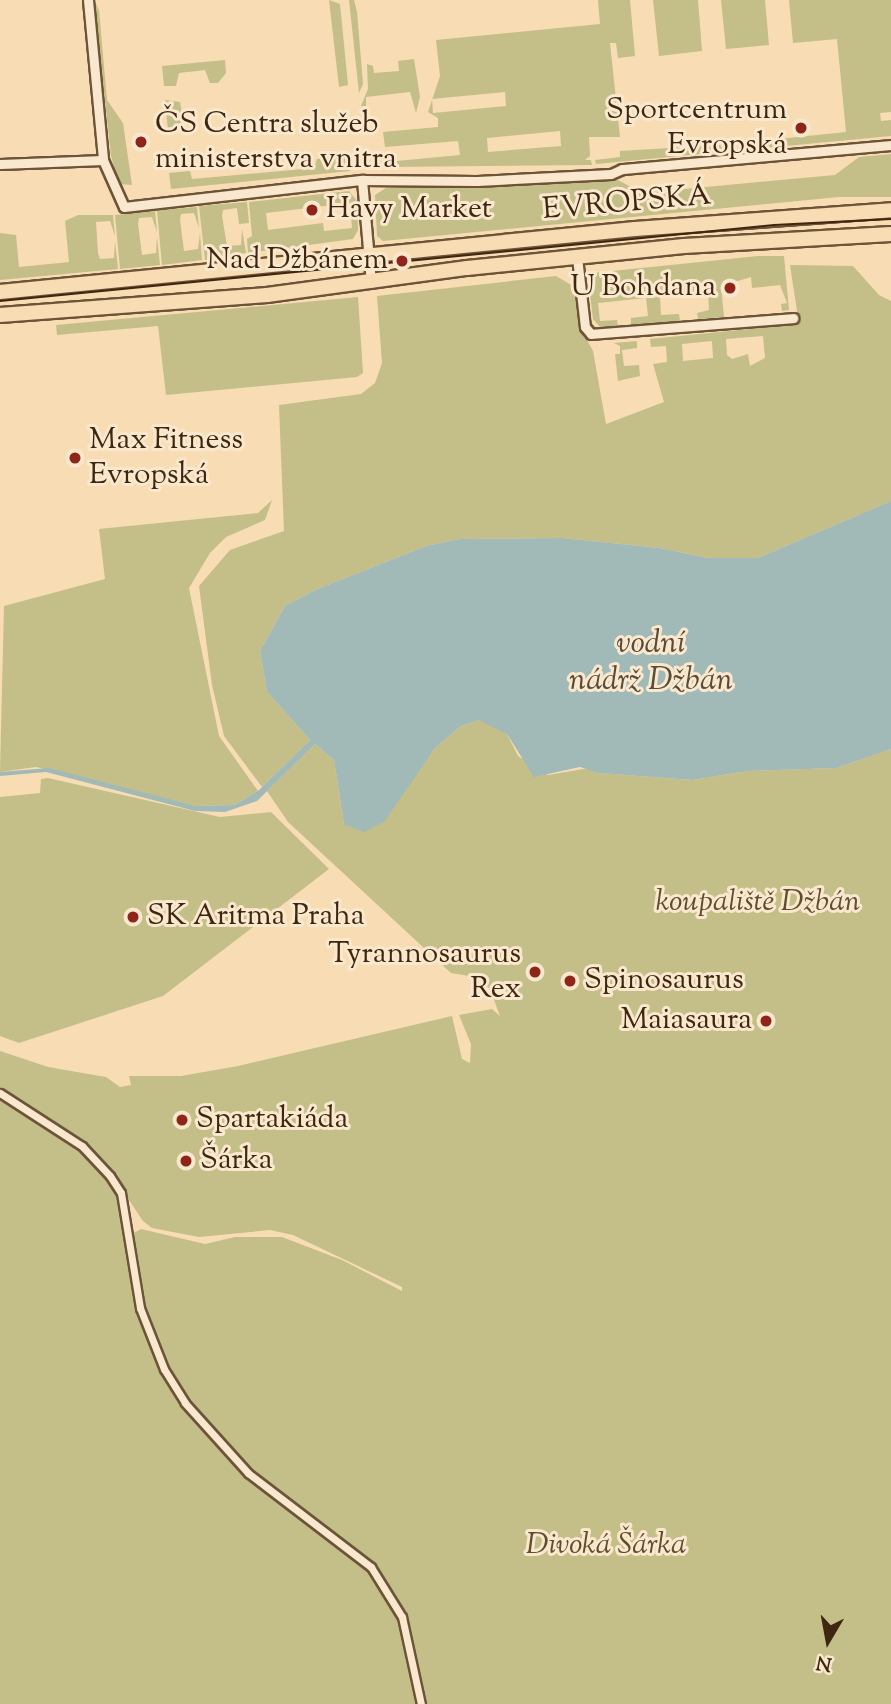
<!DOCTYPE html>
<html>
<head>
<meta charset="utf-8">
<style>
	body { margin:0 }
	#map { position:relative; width:891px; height:1704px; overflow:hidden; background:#f8dcb4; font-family:"Sorts Mill Goudy",serif }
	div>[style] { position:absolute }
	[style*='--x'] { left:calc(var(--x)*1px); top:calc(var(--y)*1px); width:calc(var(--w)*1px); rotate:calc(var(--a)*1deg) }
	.green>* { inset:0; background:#c4be89 }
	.water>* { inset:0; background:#a1b9b7 }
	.roads { filter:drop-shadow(2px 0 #6d5438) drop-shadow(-2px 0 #6d5438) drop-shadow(0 2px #6d5438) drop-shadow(0 -2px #6d5438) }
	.pedestrian>* { height:7px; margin:-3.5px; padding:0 3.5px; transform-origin:3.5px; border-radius:3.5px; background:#fae8ce }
	.minor>* { height:9px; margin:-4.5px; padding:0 4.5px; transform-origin:4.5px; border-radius:4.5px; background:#fae8ce }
	.primary>* { height:14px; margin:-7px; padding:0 7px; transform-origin:7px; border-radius:7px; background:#f8dcb4 }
	.tram>* { height:2px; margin:-1px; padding:0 1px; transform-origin:1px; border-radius:1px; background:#3f270f }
	.dots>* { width:19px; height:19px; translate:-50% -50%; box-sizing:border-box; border:4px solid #fae8ce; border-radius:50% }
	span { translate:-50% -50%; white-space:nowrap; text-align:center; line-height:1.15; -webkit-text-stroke:6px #fae8ce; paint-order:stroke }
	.poi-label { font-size:30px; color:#3f270f }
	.right { translate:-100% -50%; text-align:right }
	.left { translate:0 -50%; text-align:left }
	.street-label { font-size:30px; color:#3f270f }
	.park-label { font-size:30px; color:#604d2e; font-style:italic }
	.water-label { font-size:32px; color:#584c39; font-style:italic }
	.north { position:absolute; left:793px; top:1606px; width:70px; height:70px; -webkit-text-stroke:5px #fae8ce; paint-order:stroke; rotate:190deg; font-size:19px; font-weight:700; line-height:28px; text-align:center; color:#3f270f }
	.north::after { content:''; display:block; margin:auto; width:24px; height:32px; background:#3f270f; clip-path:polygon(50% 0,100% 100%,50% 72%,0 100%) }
</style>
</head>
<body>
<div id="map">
	<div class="green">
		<div style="clip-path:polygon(94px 0,99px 10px,107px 100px,123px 123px,132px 185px,119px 184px,111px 156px)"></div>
		<div style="clip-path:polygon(329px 0,340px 4px,348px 85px,339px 87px)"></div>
		<div style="clip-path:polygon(349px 0,354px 0,357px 12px,363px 84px,359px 93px)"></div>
		<div style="clip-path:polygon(evenodd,598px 0,630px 0,635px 56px,618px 58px,616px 43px,610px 43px,620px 137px,589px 137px,590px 156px,585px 160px,591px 160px,592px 165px,388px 167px,386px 162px,460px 155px,458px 141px,385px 147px,383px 132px,438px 127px,438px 118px,428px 112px,440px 76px,436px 40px,600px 24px,598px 0,505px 92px,506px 106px,433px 113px,432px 99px,505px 92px,598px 0,560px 131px,561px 146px,488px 152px,487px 138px,560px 131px)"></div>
		<div style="clip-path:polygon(653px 0,698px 0,702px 51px,659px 56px)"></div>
		<div style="clip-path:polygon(721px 0,765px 0,769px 45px,726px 49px)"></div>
		<div style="clip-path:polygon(789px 0,891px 0,891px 112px,880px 113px,881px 121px,891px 120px,891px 136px,596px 164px,595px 160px,620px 157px,620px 151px,720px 145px,724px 151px,751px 148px,750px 142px,846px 132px,837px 39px,793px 43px)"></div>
		<div style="clip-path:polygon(414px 59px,420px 97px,416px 113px,410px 92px,366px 97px,366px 106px,361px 106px,368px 89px,367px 64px,373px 66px,374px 73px,399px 71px,398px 61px)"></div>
		<div style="clip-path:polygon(225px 60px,226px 73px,218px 83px,210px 83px,205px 70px,179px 73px,176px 86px,164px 86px,162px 66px)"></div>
		<div style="clip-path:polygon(165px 100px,180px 102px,185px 130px,168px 131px)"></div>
		<div style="clip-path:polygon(891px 154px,891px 197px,839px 197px,383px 241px,377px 236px,375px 195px,386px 188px,618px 180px,642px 193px,835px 175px,859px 157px)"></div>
		<div style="clip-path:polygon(350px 157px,350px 171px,171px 189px,169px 173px,190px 171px,192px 179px,314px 168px,317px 159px)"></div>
		<div style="clip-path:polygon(evenodd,349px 191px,357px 201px,358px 230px,353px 239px,248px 253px,247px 239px,252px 236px,249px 202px,349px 191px,350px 203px,352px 228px,324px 231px,323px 223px,268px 230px,266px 213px,350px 203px)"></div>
		<div style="clip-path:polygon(247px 202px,249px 223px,239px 224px,237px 208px,223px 210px,222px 216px,227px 246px,241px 245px,242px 229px,246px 253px,205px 260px,199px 206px)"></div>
		<div style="clip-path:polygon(197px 207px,199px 228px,194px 213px,181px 214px,180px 220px,184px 251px,198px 249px,200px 233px,202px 260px,162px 265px,157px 210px)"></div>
		<div style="clip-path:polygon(155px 211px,157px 232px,152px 217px,139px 218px,138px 224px,142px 255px,156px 253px,157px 237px,160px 265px,120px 269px,115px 215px)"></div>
		<div style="clip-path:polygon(78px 215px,113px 215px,115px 236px,110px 221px,96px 222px,98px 253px,100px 259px,114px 258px,115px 241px,118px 269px,0 280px,0 233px,16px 235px,19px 267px,69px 262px,65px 221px)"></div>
		<div style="clip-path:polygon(758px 256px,784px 256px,789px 310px,782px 311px,781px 304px,787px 303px,780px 285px,752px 288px,751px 277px,721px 286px,724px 317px,698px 319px,697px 313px,709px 310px,708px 292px,690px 293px,690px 289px,660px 297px,661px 315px,679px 314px,680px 321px,631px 326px,631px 318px,648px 316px,646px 298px,598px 303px,600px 321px,617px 320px,618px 327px,602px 329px,593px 319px,588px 278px,593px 273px)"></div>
		<div style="clip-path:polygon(evenodd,790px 265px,853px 266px,879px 295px,891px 301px,891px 501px,758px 558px,708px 558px,660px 548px,562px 538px,460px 539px,426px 546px,315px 590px,285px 606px,260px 651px,267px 692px,310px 740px,262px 787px,224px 736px,212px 685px,199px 586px,230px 550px,284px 531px,279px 405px,361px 394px,375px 383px,382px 363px,377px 296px,556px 276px,573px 286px,582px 331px,593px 351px,606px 424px,664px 402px,653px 364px,667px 362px,666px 346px,651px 347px,650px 339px,799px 324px,790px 265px,763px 336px,765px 358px,750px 366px,748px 354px,732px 359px,727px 355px,726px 339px,763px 336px,790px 265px,712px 341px,713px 358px,683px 361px,682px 344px,712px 341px)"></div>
		<div style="clip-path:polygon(358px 297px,363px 373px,357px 377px,166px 395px,158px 326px,57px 335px,56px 325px)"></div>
		<div style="clip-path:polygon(637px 341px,637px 348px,622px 350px,624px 366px,639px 365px,640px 376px,618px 381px,615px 354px,620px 354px,620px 346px,614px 343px)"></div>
		<div style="clip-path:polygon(272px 500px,265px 520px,226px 537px,210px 553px,189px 588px,219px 736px,258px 791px,234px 805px,196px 806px,36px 767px,0 772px,4px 606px,105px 579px,99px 529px,258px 513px)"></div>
		<div style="clip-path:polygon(479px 720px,496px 725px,507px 734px,518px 756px,548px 775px,589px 768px,600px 773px,692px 780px,748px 771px,837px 768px,891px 749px,891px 1704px,0 1704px,0 1098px,83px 1151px,99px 1167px,116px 1193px,133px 1291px,138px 1293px,132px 1234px,141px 1229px,205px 1244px,235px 1237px,282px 1237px,342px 1260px,402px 1291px,402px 1287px,293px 1235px,270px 1230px,199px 1237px,152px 1228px,143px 1221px,107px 1167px,81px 1143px,0 1089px,0 1051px,48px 1067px,106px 1077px,120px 1087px,131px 1085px,129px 1076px,181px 1076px,238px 1066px,452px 1016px,462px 1059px,470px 1063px,471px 1044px,459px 1015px,492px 1009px,500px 1016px,490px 989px,476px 977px,451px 973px,288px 822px,267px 791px,315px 744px,334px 760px,344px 824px,401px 796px,435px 748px,461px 726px)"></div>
		<div style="clip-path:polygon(48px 778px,220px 817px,271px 812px,329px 869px,163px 996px,19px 1043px,0 1036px,0 797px,40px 793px,41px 779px)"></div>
	</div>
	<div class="water">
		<div style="clip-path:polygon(891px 501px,891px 749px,837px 768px,748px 771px,692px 780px,599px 773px,580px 767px,534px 777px,507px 734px,479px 720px,461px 726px,435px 748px,384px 822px,364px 832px,344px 824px,334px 760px,315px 744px,257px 801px,225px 812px,195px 811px,46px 772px,0 776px,0 772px,49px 768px,196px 806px,234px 805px,258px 791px,310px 740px,267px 692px,260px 651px,285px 606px,315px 590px,426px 546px,460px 539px,562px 538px,660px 548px,708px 558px,758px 558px)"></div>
	</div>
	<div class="roads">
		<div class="pedestrian">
			<div style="--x:0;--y:1093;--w:98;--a:32.9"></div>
			<div style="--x:82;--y:1146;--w:41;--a:47"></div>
			<div style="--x:110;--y:1176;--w:20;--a:57"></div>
			<div style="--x:121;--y:1193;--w:117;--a:80.6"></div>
			<div style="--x:140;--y:1308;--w:66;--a:68.5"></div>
			<div style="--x:164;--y:1369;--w:40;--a:58"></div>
			<div style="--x:185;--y:1403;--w:94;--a:48"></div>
			<div style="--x:248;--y:1473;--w:155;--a:37.4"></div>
			<div style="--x:371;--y:1567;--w:59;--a:58.2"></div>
			<div style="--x:402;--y:1617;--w:89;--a:77.7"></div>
		</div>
		<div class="minor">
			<div style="--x:88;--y:0;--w:161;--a:84.6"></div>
			<div style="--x:103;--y:160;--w:51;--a:65.9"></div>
			<div style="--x:124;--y:207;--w:240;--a:-6.5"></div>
			<div style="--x:362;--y:180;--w:115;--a:0.5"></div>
			<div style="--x:477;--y:181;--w:134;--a:-3"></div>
			<div style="--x:611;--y:174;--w:12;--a:-24"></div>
			<div style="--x:622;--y:169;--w:270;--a:-5.1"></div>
			<div style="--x:0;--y:164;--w:103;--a:-2.2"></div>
			<div style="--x:362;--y:180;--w:103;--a:85"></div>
			<div style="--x:577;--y:257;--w:70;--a:83.5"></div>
			<div style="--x:585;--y:327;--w:9;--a:49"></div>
			<div style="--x:591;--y:334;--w:203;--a:-4.5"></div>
		</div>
		<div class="primary">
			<div style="--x:0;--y:292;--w:638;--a:-5.67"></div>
			<div style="--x:635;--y:229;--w:257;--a:-4.2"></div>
			<div style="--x:0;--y:315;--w:268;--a:-4.3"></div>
			<div style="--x:267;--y:295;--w:202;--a:-7.7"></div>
			<div style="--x:467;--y:268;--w:218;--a:-5.8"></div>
			<div style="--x:684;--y:246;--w:207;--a:-3.3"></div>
		</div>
	</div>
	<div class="tram">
		<div style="--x:0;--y:301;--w:778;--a:-5.61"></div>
		<div style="--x:774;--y:225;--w:117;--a:-2.9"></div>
	</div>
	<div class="dots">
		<div style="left:801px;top:128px;background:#8f2418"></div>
		<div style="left:141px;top:142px;background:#8f2418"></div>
		<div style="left:312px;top:210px;background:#8f2418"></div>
		<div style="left:402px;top:261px;background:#8f2418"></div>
		<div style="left:730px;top:288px;background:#8f2418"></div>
		<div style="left:75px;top:458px;background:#8f2418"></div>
		<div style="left:133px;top:917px;background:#8f2418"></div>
		<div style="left:535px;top:972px;background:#8f2418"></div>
		<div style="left:570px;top:981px;background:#8f2418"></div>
		<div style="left:766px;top:1021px;background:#8f2418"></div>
		<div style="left:182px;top:1120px;background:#8f2418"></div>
		<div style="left:186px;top:1161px;background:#8f2418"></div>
	</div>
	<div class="poi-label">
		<span class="right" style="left:787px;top:128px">Sportcentrum<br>Evropská</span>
		<span class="left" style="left:155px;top:142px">ČS Centra služeb<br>ministerstva vnitra</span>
		<span class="left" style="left:326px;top:210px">Havy Market</span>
		<span class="right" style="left:388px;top:261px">Nad Džbánem</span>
		<span class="right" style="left:716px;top:288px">U Bohdana</span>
		<span class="left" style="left:89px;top:458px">Max Fitness<br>Evropská</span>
		<span class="left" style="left:147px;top:917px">SK Aritma Praha</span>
		<span class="right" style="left:521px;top:972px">Tyrannosaurus<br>Rex</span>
		<span class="left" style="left:584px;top:981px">Spinosaurus</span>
		<span class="right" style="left:752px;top:1021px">Maiasaura</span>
		<span class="left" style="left:196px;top:1120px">Spartakiáda</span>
		<span class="left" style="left:200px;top:1161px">Šárka</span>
	</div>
	<div class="street-label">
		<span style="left:627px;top:204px;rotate:-5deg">EVROPSKÁ</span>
	</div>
	<div class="park-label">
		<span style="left:758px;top:903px">koupaliště Džbán</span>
		<span style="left:606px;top:1546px">Divoká Šárka</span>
	</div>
	<div class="water-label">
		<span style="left:651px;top:663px">vodní<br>nádrž Džbán</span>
	</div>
	<div class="north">N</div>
</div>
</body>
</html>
